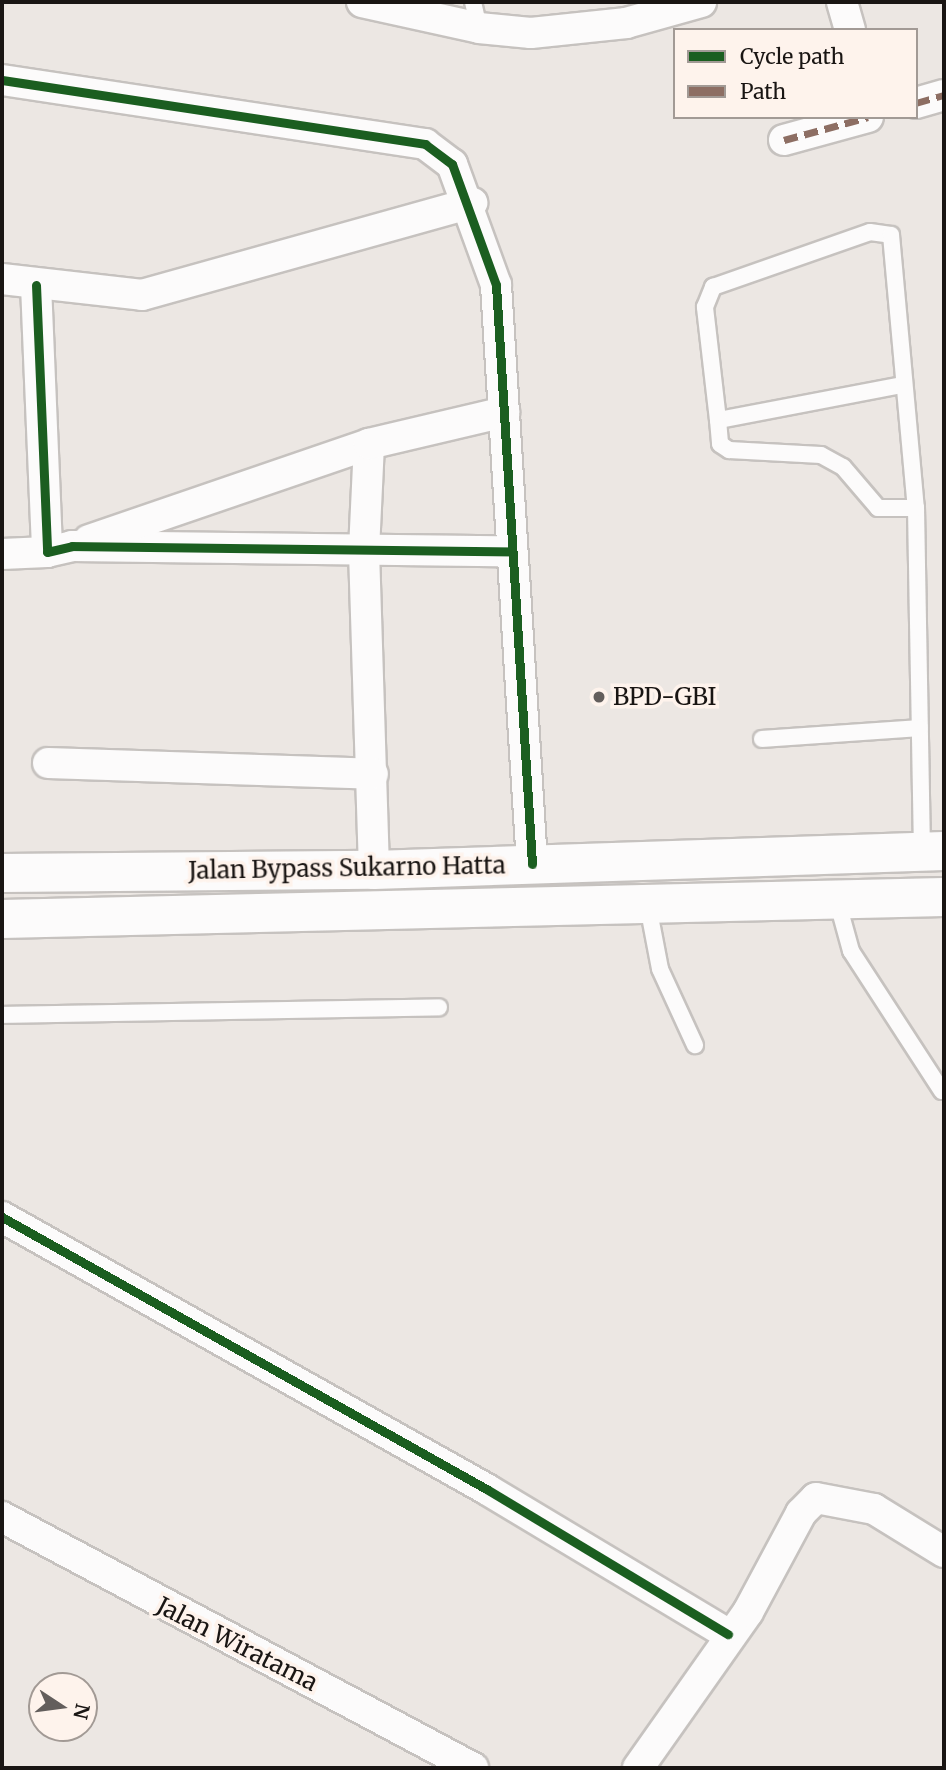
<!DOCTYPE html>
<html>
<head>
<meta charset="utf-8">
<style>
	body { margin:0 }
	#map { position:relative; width:946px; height:1770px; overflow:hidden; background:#ece7e3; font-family:Merriweather,serif }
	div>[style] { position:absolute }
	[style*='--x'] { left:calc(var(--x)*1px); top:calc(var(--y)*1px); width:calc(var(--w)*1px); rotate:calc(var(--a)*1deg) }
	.roads { filter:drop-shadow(2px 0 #c6c2bf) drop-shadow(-2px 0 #c6c2bf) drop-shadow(0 2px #c6c2bf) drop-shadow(0 -2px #c6c2bf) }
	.service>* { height:16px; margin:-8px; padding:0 8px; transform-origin:8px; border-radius:8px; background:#fcfbfb }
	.minor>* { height:30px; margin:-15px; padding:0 15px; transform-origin:15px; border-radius:15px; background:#fcfbfb }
	.trunk>* { height:38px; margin:-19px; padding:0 19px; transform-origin:19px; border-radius:19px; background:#fcfbfb }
	.quiet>* { height:7px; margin-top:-3.5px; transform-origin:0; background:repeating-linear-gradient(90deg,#8d6e63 0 14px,transparent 0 21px) }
	.cycleway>* { height:9px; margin:-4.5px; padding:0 4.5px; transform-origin:4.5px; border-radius:4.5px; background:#1b5e20 }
	.dots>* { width:19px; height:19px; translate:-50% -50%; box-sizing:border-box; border:4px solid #fef3ec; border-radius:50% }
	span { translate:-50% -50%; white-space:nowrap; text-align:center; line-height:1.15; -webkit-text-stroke:7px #fef3ec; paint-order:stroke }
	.poi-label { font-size:24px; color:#191513 }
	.left { translate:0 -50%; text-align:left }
	.street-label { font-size:24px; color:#191513 }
	.frame { position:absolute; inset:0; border:4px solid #191513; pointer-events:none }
	.legend { position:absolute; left:673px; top:28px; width:245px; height:91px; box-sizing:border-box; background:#fef3ec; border:2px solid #a29a95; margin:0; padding:9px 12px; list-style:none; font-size:21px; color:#191513 }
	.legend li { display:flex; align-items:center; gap:14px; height:35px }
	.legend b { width:35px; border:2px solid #a29a95 }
	.north { position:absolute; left:28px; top:1672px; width:70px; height:70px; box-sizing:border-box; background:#fef3ec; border:2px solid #a29a95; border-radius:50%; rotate:103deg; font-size:19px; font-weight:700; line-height:28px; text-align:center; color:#191513 }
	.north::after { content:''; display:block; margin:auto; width:24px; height:32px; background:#635e5c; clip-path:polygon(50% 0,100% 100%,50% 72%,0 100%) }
</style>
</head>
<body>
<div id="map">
	<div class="roads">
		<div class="service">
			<div style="--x:473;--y:2;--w:27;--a:77"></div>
			<div style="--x:902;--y:385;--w:187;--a:169.2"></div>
			<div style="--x:718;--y:420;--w:114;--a:-96.6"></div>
			<div style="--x:705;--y:307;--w:22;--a:-68"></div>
			<div style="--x:713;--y:287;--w:166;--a:-19.3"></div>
			<div style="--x:870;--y:232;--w:21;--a:8"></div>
			<div style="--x:891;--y:235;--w:274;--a:84.8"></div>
			<div style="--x:916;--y:508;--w:343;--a:89"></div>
			<div style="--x:718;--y:420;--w:24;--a:85"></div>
			<div style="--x:720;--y:444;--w:11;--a:34"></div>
			<div style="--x:729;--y:450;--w:92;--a:3.1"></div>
			<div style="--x:821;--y:455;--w:25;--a:29"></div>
			<div style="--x:843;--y:467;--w:54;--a:49.5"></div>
			<div style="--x:878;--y:508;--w:38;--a:0"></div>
			<div style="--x:762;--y:739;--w:158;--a:-4"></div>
			<div style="--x:837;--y:900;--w:53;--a:74.6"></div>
			<div style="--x:851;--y:951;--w:167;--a:57"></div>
			<div style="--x:648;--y:906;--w:64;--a:79.2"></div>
			<div style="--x:660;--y:969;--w:84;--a:65.3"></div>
			<div style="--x:2;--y:1015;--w:437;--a:-1"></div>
		</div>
		<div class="minor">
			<div style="--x:362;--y:2;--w:120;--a:12.5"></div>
			<div style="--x:479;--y:28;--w:52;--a:5.5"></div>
			<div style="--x:531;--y:33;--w:96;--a:-6"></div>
			<div style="--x:626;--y:23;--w:78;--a:-15.6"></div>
			<div style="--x:842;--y:2;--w:29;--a:74"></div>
			<div style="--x:2;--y:80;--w:428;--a:8.6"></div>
			<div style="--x:425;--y:144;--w:34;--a:37"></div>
			<div style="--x:452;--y:164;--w:129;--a:70"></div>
			<div style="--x:496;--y:285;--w:580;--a:86.44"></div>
			<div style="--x:916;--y:103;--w:29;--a:-16"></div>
			<div style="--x:784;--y:140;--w:87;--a:-15.3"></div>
			<div style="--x:2;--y:279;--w:141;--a:6.5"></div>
			<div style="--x:142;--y:295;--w:343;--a:-15.6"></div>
			<div style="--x:36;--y:285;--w:267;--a:87.6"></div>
			<div style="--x:47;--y:552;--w:26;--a:-13"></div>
			<div style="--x:72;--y:546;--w:438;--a:0.7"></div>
			<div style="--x:369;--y:444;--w:107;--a:92.7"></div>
			<div style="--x:364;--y:551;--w:319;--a:88.2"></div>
			<div style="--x:89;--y:540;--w:296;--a:-18.9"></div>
			<div style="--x:369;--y:444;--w:139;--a:-13.3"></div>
			<div style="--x:2;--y:554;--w:45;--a:-2.5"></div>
			<div style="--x:48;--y:763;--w:325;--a:1.9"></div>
			<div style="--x:2;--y:1217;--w:557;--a:29.32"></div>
			<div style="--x:488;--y:1490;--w:280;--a:31"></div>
			<div style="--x:2;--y:1517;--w:534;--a:28.05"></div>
			<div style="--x:638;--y:1768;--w:191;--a:-54.8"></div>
			<div style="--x:748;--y:1612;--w:112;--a:-61.8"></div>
			<div style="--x:801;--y:1513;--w:21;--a:-45"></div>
			<div style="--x:816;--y:1498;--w:59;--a:10.7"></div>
			<div style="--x:874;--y:1509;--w:82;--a:31.6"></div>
		</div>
		<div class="trunk">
			<div style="--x:2;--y:873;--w:372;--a:-0.5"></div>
			<div style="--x:374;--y:870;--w:570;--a:-1.91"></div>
			<div style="--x:2;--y:919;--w:942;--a:-1.34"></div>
		</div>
	</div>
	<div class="quiet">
		<div style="--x:916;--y:103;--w:29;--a:-16"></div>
		<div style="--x:784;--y:140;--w:87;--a:-15.3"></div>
	</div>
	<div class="cycleway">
		<div style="--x:2;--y:80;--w:428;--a:8.6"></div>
		<div style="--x:425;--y:144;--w:34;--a:37"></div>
		<div style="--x:452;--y:164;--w:129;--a:70"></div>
		<div style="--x:496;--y:285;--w:580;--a:86.44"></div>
		<div style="--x:36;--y:285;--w:267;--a:87.6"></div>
		<div style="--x:47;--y:552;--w:26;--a:-13"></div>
		<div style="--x:72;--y:546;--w:438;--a:0.7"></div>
		<div style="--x:2;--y:1217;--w:557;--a:29.32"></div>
		<div style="--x:488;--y:1490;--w:280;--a:31"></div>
	</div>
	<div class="dots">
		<div style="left:599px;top:697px;background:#635e5c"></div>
	</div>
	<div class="poi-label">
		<span class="left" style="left:613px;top:697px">BPD-GBI</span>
	</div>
	<div class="street-label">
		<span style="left:347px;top:868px;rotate:-1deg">Jalan Bypass Sukarno Hatta</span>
		<span style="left:237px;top:1644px;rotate:27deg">Jalan Wiratama</span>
	</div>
	<div class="frame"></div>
	<ul class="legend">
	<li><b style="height:9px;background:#1b5e20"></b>Cycle path</li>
	<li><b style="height:9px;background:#8d6e63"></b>Path</li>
	</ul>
	<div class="north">N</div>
</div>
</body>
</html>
